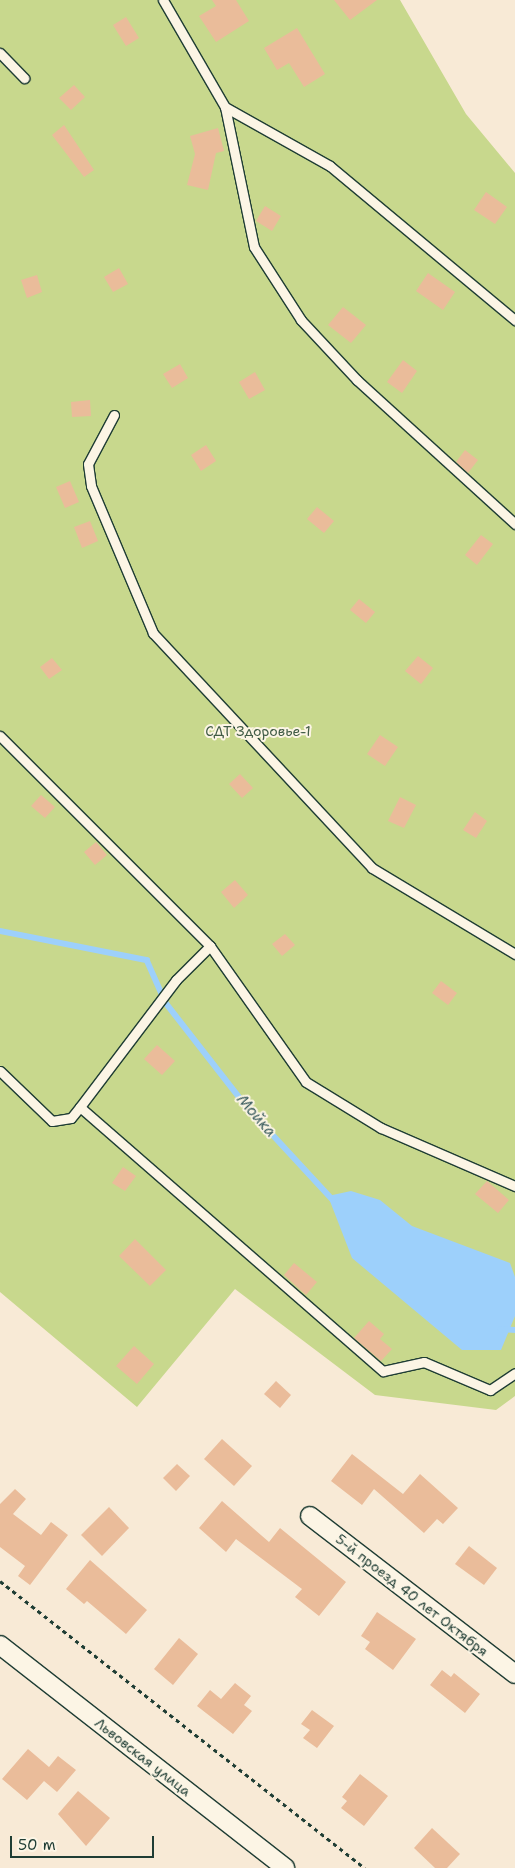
<!DOCTYPE html>
<html>
<head>
<meta charset="utf-8">
<style>
	body { margin:0 }
	#map { position:relative; width:515px; height:1868px; overflow:hidden; background:#f8ead6; font-family:"Shantell Sans",sans-serif }
	div>[style] { position:absolute }
	[style*='--x'] { left:calc(var(--x)*1px); top:calc(var(--y)*1px); width:calc(var(--w)*1px); rotate:calc(var(--a)*1deg) }
	.green>* { inset:0; background:#c8d88d }
	.water>* { inset:0; background:#9dd0fb }
	.stream>* { height:5.5px; margin:-2.75px; padding:0 2.75px; transform-origin:2.75px; border-radius:2.75px; background:#9dd0fb }
	.building>* { inset:0; background:#eabc9a }
	.path>* { height:3px; margin-top:-1.5px; transform-origin:0; background:repeating-linear-gradient(90deg,#1f3d34 0 4px,transparent 0 8px) }
	.roads { filter:drop-shadow(1px 0 #1f3d34) drop-shadow(-1px 0 #1f3d34) drop-shadow(0 1px #1f3d34) drop-shadow(0 -1px #1f3d34) }
	.service>* { height:9px; margin:-4.5px; padding:0 4.5px; transform-origin:4.5px; border-radius:4.5px; background:#fcf5e5 }
	.minor>* { height:18px; margin:-9px; padding:0 9px; transform-origin:9px; border-radius:9px; background:#fcf5e5 }
	span { translate:-50% -50%; white-space:nowrap; text-align:center; line-height:1.15; -webkit-text-stroke:4px #fcf5e5; paint-order:stroke }
	.park-label { font-size:14px; color:#415c46 }
	.street-label { font-size:14px; color:#1f3d34 }
	.water-label { font-size:15px; color:#385a5c; font-style:italic }
	.scale { position:absolute; left:10px; top:1836px; width:144px; height:22px; box-sizing:border-box; border:2px solid #1f3d34; border-top:0; padding-left:6px; font-size:15px; line-height:18px; white-space:nowrap; color:#1f3d34; -webkit-text-stroke:4px #fcf5e5; paint-order:stroke }
</style>
</head>
<body>
<div id="map">
	<div class="green">
		<div style="clip-path:polygon(0 0,400px 0,466px 114px,515px 173px,515px 1396px,496px 1410px,375px 1395px,235px 1289px,137px 1407px,0 1292px)"></div>
	</div>
	<div class="water">
		<div style="clip-path:polygon(351px 1191px,380px 1200px,412px 1226px,510px 1263px,515px 1277px,515px 1316px,501px 1350px,462px 1350px,352px 1258px,328px 1196px)"></div>
	</div>
	<div class="stream">
		<div style="--x:0;--y:931;--w:150;--a:11.2"></div>
		<div style="--x:147;--y:960;--w:47;--a:66.2"></div>
		<div style="--x:166;--y:1003;--w:132;--a:52.1"></div>
		<div style="--x:247;--y:1107;--w:127;--a:47.2"></div>
		<div style="--x:501;--y:1329;--w:14;--a:4"></div>
	</div>
	<div class="building">
		<div style="clip-path:polygon(212px 0,236px 0,249px 21px,216px 42px,199px 16px,216px 6px)"></div>
		<div style="clip-path:polygon(334px 0,377px 0,350px 20px)"></div>
		<div style="clip-path:polygon(126px 17px,139px 38px,126px 46px,113px 25px)"></div>
		<div style="clip-path:polygon(297px 28px,325px 74px,304px 87px,289px 63px,277px 70px,264px 48px)"></div>
		<div style="clip-path:polygon(74px 85px,85px 97px,71px 110px,59px 98px)"></div>
		<div style="clip-path:polygon(64px 125px,94px 170px,84px 177px,52px 135px)"></div>
		<div style="clip-path:polygon(218px 128px,224px 151px,216px 153px,208px 190px,187px 185px,195px 154px,190px 136px)"></div>
		<div style="clip-path:polygon(486px 192px,507px 207px,495px 224px,474px 210px)"></div>
		<div style="clip-path:polygon(265px 206px,281px 216px,272px 231px,256px 221px)"></div>
		<div style="clip-path:polygon(119px 268px,128px 284px,113px 292px,104px 277px)"></div>
		<div style="clip-path:polygon(428px 273px,455px 292px,443px 310px,416px 291px)"></div>
		<div style="clip-path:polygon(37px 275px,42px 292px,27px 298px,21px 280px)"></div>
		<div style="clip-path:polygon(343px 307px,366px 325px,351px 343px,328px 325px)"></div>
		<div style="clip-path:polygon(403px 360px,417px 371px,402px 393px,387px 382px)"></div>
		<div style="clip-path:polygon(180px 364px,188px 378px,172px 388px,163px 374px)"></div>
		<div style="clip-path:polygon(255px 372px,265px 390px,249px 399px,239px 382px)"></div>
		<div style="clip-path:polygon(90px 400px,91px 416px,72px 417px,71px 402px)"></div>
		<div style="clip-path:polygon(206px 445px,216px 461px,201px 471px,191px 455px)"></div>
		<div style="clip-path:polygon(465px 450px,478px 460px,468px 473px,456px 462px)"></div>
		<div style="clip-path:polygon(70px 481px,79px 502px,65px 508px,56px 487px)"></div>
		<div style="clip-path:polygon(317px 507px,334px 521px,324px 533px,307px 519px)"></div>
		<div style="clip-path:polygon(90px 521px,98px 541px,82px 548px,74px 527px)"></div>
		<div style="clip-path:polygon(481px 535px,493px 544px,477px 565px,465px 555px)"></div>
		<div style="clip-path:polygon(359px 599px,375px 612px,366px 623px,350px 610px)"></div>
		<div style="clip-path:polygon(418px 656px,433px 668px,421px 684px,405px 671px)"></div>
		<div style="clip-path:polygon(52px 658px,62px 670px,49px 679px,40px 667px)"></div>
		<div style="clip-path:polygon(380px 735px,398px 747px,385px 766px,367px 754px)"></div>
		<div style="clip-path:polygon(240px 774px,253px 788px,242px 798px,229px 784px)"></div>
		<div style="clip-path:polygon(41px 795px,55px 807px,45px 818px,31px 806px)"></div>
		<div style="clip-path:polygon(400px 797px,416px 805px,404px 828px,388px 821px)"></div>
		<div style="clip-path:polygon(475px 812px,487px 821px,476px 838px,463px 830px)"></div>
		<div style="clip-path:polygon(96px 842px,107px 855px,95px 865px,84px 852px)"></div>
		<div style="clip-path:polygon(235px 880px,248px 895px,234px 908px,221px 892px)"></div>
		<div style="clip-path:polygon(285px 934px,295px 945px,282px 956px,272px 944px)"></div>
		<div style="clip-path:polygon(441px 981px,457px 993px,448px 1005px,432px 993px)"></div>
		<div style="clip-path:polygon(157px 1045px,175px 1061px,162px 1075px,144px 1059px)"></div>
		<div style="clip-path:polygon(123px 1167px,136px 1176px,125px 1191px,112px 1183px)"></div>
		<div style="clip-path:polygon(487px 1181px,509px 1200px,498px 1213px,475px 1194px)"></div>
		<div style="clip-path:polygon(135px 1239px,166px 1270px,150px 1286px,119px 1256px)"></div>
		<div style="clip-path:polygon(294px 1263px,317px 1282px,306px 1295px,284px 1275px)"></div>
		<div style="clip-path:polygon(369px 1321px,384px 1334px,380px 1339px,392px 1349px,381px 1361px,354px 1338px)"></div>
		<div style="clip-path:polygon(134px 1346px,154px 1364px,137px 1384px,116px 1366px)"></div>
		<div style="clip-path:polygon(276px 1381px,291px 1395px,280px 1408px,264px 1394px)"></div>
		<div style="clip-path:polygon(222px 1439px,252px 1466px,234px 1486px,204px 1459px)"></div>
		<div style="clip-path:polygon(352px 1454px,403px 1494px,420px 1474px,458px 1508px,443px 1524px,437px 1519px,424px 1533px,374px 1489px,362px 1505px,331px 1481px)"></div>
		<div style="clip-path:polygon(177px 1464px,190px 1476px,176px 1491px,163px 1478px)"></div>
		<div style="clip-path:polygon(15px 1489px,26px 1499px,13px 1514px,41px 1535px,51px 1522px,68px 1535px,30px 1585px,18px 1576px,25px 1566px,0 1547px,0 1504px)"></div>
		<div style="clip-path:polygon(222px 1501px,269px 1542px,280px 1528px,346px 1582px,319px 1616px,295px 1597px,302px 1589px,236px 1539px,226px 1552px,199px 1528px)"></div>
		<div style="clip-path:polygon(109px 1507px,129px 1528px,102px 1556px,81px 1535px)"></div>
		<div style="clip-path:polygon(469px 1546px,497px 1568px,484px 1585px,455px 1564px)"></div>
		<div style="clip-path:polygon(90px 1560px,147px 1610px,126px 1634px,87px 1601px,84px 1604px,66px 1589px)"></div>
		<div style="clip-path:polygon(377px 1612px,416px 1639px,393px 1670px,365px 1649px,370px 1642px,361px 1636px)"></div>
		<div style="clip-path:polygon(179px 1638px,198px 1654px,173px 1685px,154px 1669px)"></div>
		<div style="clip-path:polygon(442px 1670px,451px 1677px,454px 1673px,480px 1694px,465px 1713px,430px 1685px)"></div>
		<div style="clip-path:polygon(235px 1683px,251px 1696px,244px 1705px,252px 1711px,233px 1734px,197px 1706px,210px 1690px,221px 1699px)"></div>
		<div style="clip-path:polygon(312px 1710px,334px 1726px,317px 1748px,303px 1738px,310px 1730px,301px 1724px)"></div>
		<div style="clip-path:polygon(28px 1749px,49px 1767px,58px 1756px,76px 1770px,57px 1792px,44px 1781px,27px 1800px,2px 1779px)"></div>
		<div style="clip-path:polygon(360px 1774px,388px 1796px,364px 1826px,341px 1808px,347px 1801px,342px 1797px)"></div>
		<div style="clip-path:polygon(78px 1791px,110px 1818px,86px 1846px,58px 1814px)"></div>
		<div style="clip-path:polygon(432px 1828px,460px 1854px,447px 1868px,435px 1868px,414px 1848px)"></div>
	</div>
	<div class="path">
		<div style="--x:0;--y:1581;--w:464;--a:38.2"></div>
	</div>
	<div class="roads">
		<div class="service">
			<div style="--x:163;--y:0;--w:124;--a:59.9"></div>
			<div style="--x:225;--y:107;--w:143;--a:78.3"></div>
			<div style="--x:254;--y:247;--w:87;--a:57.2"></div>
			<div style="--x:301;--y:320;--w:82;--a:47"></div>
			<div style="--x:357;--y:380;--w:214;--a:42.3"></div>
			<div style="--x:0;--y:53;--w:35;--a:46"></div>
			<div style="--x:225;--y:107;--w:120;--a:29.3"></div>
			<div style="--x:330;--y:166;--w:241;--a:39.8"></div>
			<div style="--x:114;--y:415;--w:55;--a:118"></div>
			<div style="--x:88;--y:464;--w:22;--a:82"></div>
			<div style="--x:91;--y:486;--w:160;--a:67.1"></div>
			<div style="--x:153;--y:633;--w:321;--a:47"></div>
			<div style="--x:372;--y:868;--w:167;--a:31"></div>
			<div style="--x:0;--y:736;--w:297;--a:45"></div>
			<div style="--x:210;--y:946;--w:166;--a:54.8"></div>
			<div style="--x:306;--y:1082;--w:88;--a:31.5"></div>
			<div style="--x:381;--y:1128;--w:146;--a:23.4"></div>
			<div style="--x:210;--y:946;--w:48;--a:135"></div>
			<div style="--x:176;--y:980;--w:159;--a:127.1"></div>
			<div style="--x:80;--y:1107;--w:402;--a:41.1"></div>
			<div style="--x:383;--y:1371;--w:42;--a:-12.4"></div>
			<div style="--x:424;--y:1362;--w:72;--a:23"></div>
			<div style="--x:490;--y:1390;--w:30;--a:-34"></div>
			<div style="--x:0;--y:1071;--w:72;--a:43.9"></div>
			<div style="--x:52;--y:1121;--w:19;--a:-9"></div>
			<div style="--x:71;--y:1118;--w:14;--a:-51"></div>
		</div>
		<div class="minor">
			<div style="--x:310;--y:1516;--w:259;--a:37.6"></div>
			<div style="--x:0;--y:1645;--w:362;--a:38"></div>
		</div>
	</div>
	<div class="park-label">
		<span style="left:258px;top:731px">СДТ Здоровье-1</span>
	</div>
	<div class="street-label">
		<span style="left:412px;top:1595px;rotate:38deg">5-й проезд 40 лет Октября</span>
		<span style="left:143px;top:1757px;rotate:38deg">Львовская улица</span>
	</div>
	<div class="water-label">
		<span style="left:256px;top:1116px;rotate:49deg">Мойка</span>
	</div>
	<div class="scale">50 m</div>
</div>
</body>
</html>
